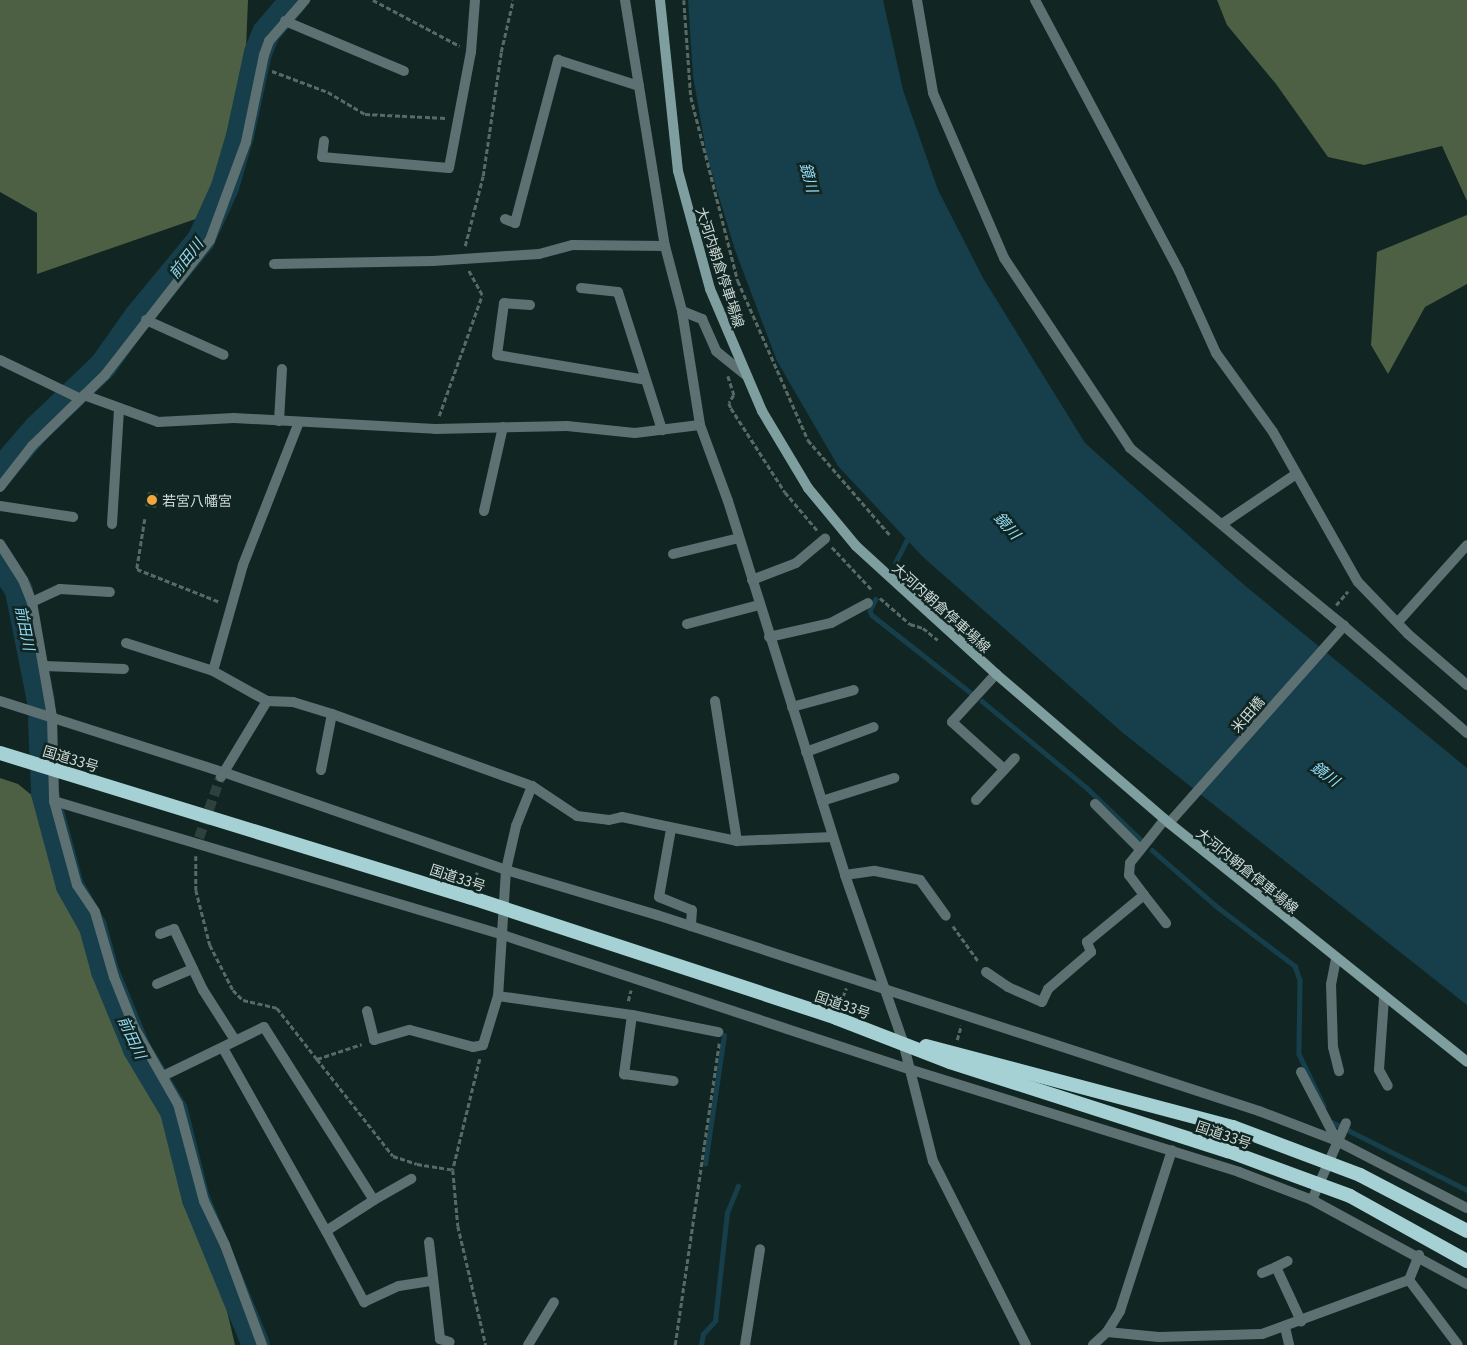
<!DOCTYPE html>
<html>
<head>
<meta charset="utf-8">
<style>
	body { margin:0 }
	#map { position:relative; width:1467px; height:1345px; overflow:hidden; background:#112622; font-family:Georgia,"Noto Sans JP",serif }
	div>[style] { position:absolute }
	[style*='--x'] { left:calc(var(--x)*1px); top:calc(var(--y)*1px); width:calc(var(--w)*1px); rotate:calc(var(--a)*1deg) }
	.forest>* { inset:0; background:#4d6044 }
	.water>* { inset:0; background:#163e4b }
	.stream>* { height:4.5px; margin:-2.25px; padding:0 2.25px; transform-origin:2.25px; border-radius:2.25px; background:#163e4b }
	.river>* { height:28px; margin:-14px; padding:0 14px; transform-origin:14px; border-radius:14px; background:#163e4b }
	.building>* { inset:0; background:#355643 }
	.minor-tunnel>* { height:10px; margin-top:-5px; transform-origin:0; background:repeating-linear-gradient(90deg,#2e413d 0 10px,transparent 0 15px) }
	.path>* { height:2.5px; margin-top:-1.25px; transform-origin:0; background:repeating-linear-gradient(90deg,#586a66 0 5px,transparent 0 7.5px) }
	.minor>* { height:10px; margin:-5px; padding:0 5px; transform-origin:5px; border-radius:5px; background:#5d7072 }
	.secondary>* { height:10px; margin:-5px; padding:0 5px; transform-origin:5px; border-radius:5px; background:#7f9ea0 }
	.trunk>* { height:14px; margin:-7px; padding:0 7px; transform-origin:7px; border-radius:7px; background:#a5d1d4 }
	.dots>* { width:14px; height:14px; translate:-50% -50%; box-sizing:border-box; border:2px solid #112622; border-radius:50% }
	span { translate:-50% -50%; white-space:nowrap; text-align:center; line-height:1.15; -webkit-text-stroke:5px #112622; paint-order:stroke }
	.street-label { font-size:14px; color:#cfdbd8 }
	.poi-label { font-size:14px; color:#cfdbd8 }
	.left { translate:0 -50%; text-align:left }
	.water-label { font-size:15px; color:#94dbf6; font-style:italic }
</style>
</head>
<body>
<div id="map">
	<div class="forest">
		<div style="clip-path:polygon(0 0,248px 0,244px 97px,210px 214px,37px 274px,37px 213px,0 192px)"></div>
		<div style="clip-path:polygon(1217px 0,1467px 0,1467px 201px,1442px 146px,1364px 165px,1328px 157px,1276px 84px,1227px 25px)"></div>
		<div style="clip-path:polygon(1467px 215px,1467px 284px,1425px 307px,1388px 374px,1371px 345px,1377px 252px)"></div>
		<div style="clip-path:polygon(0 778px,18px 784px,34px 797px,68px 889px,89px 924px,93px 955px,129px 1049px,151px 1082px,185px 1171px,220px 1281px,235px 1345px,0 1345px)"></div>
	</div>
	<div class="water">
		<div style="clip-path:polygon(688px 0,883px 0,903px 90px,938px 190px,983px 278px,1085px 443px,1243px 584px,1467px 768px,1467px 1005px,1123px 733px,923px 557px,838px 466px,777px 361px,735px 250px,707px 157px,693px 76px)"></div>
	</div>
	<div class="stream">
		<div style="--x:895;--y:563;--w:31;--a:-63"></div>
		<div style="--x:876;--y:599;--w:13;--a:117"></div>
		<div style="--x:870;--y:611;--w:4;--a:63"></div>
		<div style="--x:872;--y:615;--w:125;--a:38.2"></div>
		<div style="--x:982;--y:701;--w:136;--a:39.6"></div>
		<div style="--x:1087;--y:788;--w:74;--a:43.9"></div>
		<div style="--x:1152;--y:850;--w:84;--a:41.1"></div>
		<div style="--x:1215;--y:905;--w:101;--a:37.3"></div>
		<div style="--x:1295;--y:966;--w:15;--a:70"></div>
		<div style="--x:1300;--y:980;--w:74;--a:90.8"></div>
		<div style="--x:1299;--y:1054;--w:58;--a:64.3"></div>
		<div style="--x:1332;--y:1122;--w:151;--a:26.7"></div>
		<div style="--x:705;--y:1164;--w:130;--a:-81.6"></div>
		<div style="--x:701;--y:1345;--w:11;--a:-80"></div>
		<div style="--x:703;--y:1334;--w:18;--a:-47"></div>
		<div style="--x:715;--y:1321;--w:109;--a:-83.7"></div>
		<div style="--x:727;--y:1213;--w:29;--a:-68"></div>
	</div>
	<div class="river">
		<div style="--x:0;--y:472;--w:57;--a:-49.3"></div>
		<div style="--x:37;--y:429;--w:91;--a:-43.7"></div>
		<div style="--x:103;--y:366;--w:59;--a:-54.7"></div>
		<div style="--x:137;--y:318;--w:101;--a:-50.6"></div>
		<div style="--x:201;--y:240;--w:58;--a:-65.6"></div>
		<div style="--x:225;--y:187;--w:53;--a:-73.6"></div>
		<div style="--x:240;--y:136;--w:85;--a:-77.8"></div>
		<div style="--x:258;--y:53;--w:22;--a:-68"></div>
		<div style="--x:266;--y:33;--w:43;--a:-49.7"></div>
		<div style="--x:0;--y:560;--w:36;--a:58"></div>
		<div style="--x:19;--y:591;--w:112;--a:78.7"></div>
		<div style="--x:42;--y:720;--w:73;--a:87.6"></div>
		<div style="--x:45;--y:793;--w:96;--a:75"></div>
		<div style="--x:70;--y:886;--w:47;--a:60.7"></div>
		<div style="--x:93;--y:927;--w:46;--a:74.7"></div>
		<div style="--x:105;--y:971;--w:84;--a:67.7"></div>
		<div style="--x:137;--y:1049;--w:72;--a:59.2"></div>
		<div style="--x:174;--y:1111;--w:91;--a:76"></div>
		<div style="--x:196;--y:1199;--w:158;--a:67.7"></div>
	</div>
	<div class="building">
		<div style="clip-path:polygon(148px 492px,158px 494px,156px 508px,145px 506px)"></div>
	</div>
	<div class="minor-tunnel">
		<div style="--x:199;--y:838;--w:64;--a:-70.7"></div>
	</div>
	<div class="path">
		<div style="--x:373;--y:0;--w:98;--a:27.9"></div>
		<div style="--x:684;--y:0;--w:97;--a:85.9"></div>
		<div style="--x:691;--y:97;--w:190;--a:75.7"></div>
		<div style="--x:738;--y:281;--w:174;--a:66.2"></div>
		<div style="--x:808;--y:440;--w:125;--a:49.2"></div>
		<div style="--x:272;--y:71;--w:60;--a:20.6"></div>
		<div style="--x:328;--y:92;--w:43;--a:30.7"></div>
		<div style="--x:365;--y:114;--w:81;--a:2.8"></div>
		<div style="--x:465;--y:246;--w:72;--a:-75.6"></div>
		<div style="--x:483;--y:176;--w:125;--a:-81.7"></div>
		<div style="--x:501;--y:52;--w:53;--a:-77"></div>
		<div style="--x:728;--y:376;--w:20;--a:72"></div>
		<div style="--x:734;--y:395;--w:9;--a:122"></div>
		<div style="--x:729;--y:403;--w:5;--a:68"></div>
		<div style="--x:731;--y:408;--w:100;--a:57.3"></div>
		<div style="--x:785;--y:492;--w:50;--a:49.9"></div>
		<div style="--x:439;--y:416;--w:128;--a:-70.4"></div>
		<div style="--x:482;--y:295;--w:29;--a:-119"></div>
		<div style="--x:145;--y:519;--w:51;--a:99.1"></div>
		<div style="--x:137;--y:569;--w:89;--a:21.7"></div>
		<div style="--x:832;--y:547;--w:60;--a:47"></div>
		<div style="--x:880;--y:598;--w:40;--a:41"></div>
		<div style="--x:910;--y:624;--w:14;--a:17"></div>
		<div style="--x:923;--y:628;--w:19;--a:39"></div>
		<div style="--x:1336;--y:605;--w:18;--a:-49"></div>
		<div style="--x:196;--y:856;--w:34;--a:90"></div>
		<div style="--x:196;--y:890;--w:57;--a:75.7"></div>
		<div style="--x:210;--y:945;--w:51;--a:62.9"></div>
		<div style="--x:233;--y:990;--w:14;--a:45"></div>
		<div style="--x:243;--y:1000;--w:35;--a:13"></div>
		<div style="--x:277;--y:1008;--w:65;--a:51.9"></div>
		<div style="--x:317;--y:1059;--w:47;--a:-18.4"></div>
		<div style="--x:474;--y:884;--w:12;--a:-76"></div>
		<div style="--x:953;--y:926;--w:44;--a:54.2"></div>
		<div style="--x:628;--y:1001;--w:11;--a:-75"></div>
		<div style="--x:840;--y:1004;--w:17;--a:-69"></div>
		<div style="--x:957;--y:1040;--w:15;--a:-74"></div>
		<div style="--x:317;--y:1059;--w:123;--a:51.9"></div>
		<div style="--x:393;--y:1156;--w:25;--a:18"></div>
		<div style="--x:417;--y:1164;--w:36;--a:9"></div>
		<div style="--x:480;--y:1059;--w:114;--a:103.7"></div>
		<div style="--x:453;--y:1170;--w:56;--a:84.9"></div>
		<div style="--x:458;--y:1226;--w:122;--a:76.8"></div>
		<div style="--x:675;--y:1345;--w:305;--a:-81.7"></div>
	</div>
	<div class="minor">
		<div style="--x:625;--y:0;--w:249;--a:80.8"></div>
		<div style="--x:665;--y:246;--w:67;--a:75.3"></div>
		<div style="--x:682;--y:311;--w:115;--a:81"></div>
		<div style="--x:700;--y:425;--w:81;--a:69.8"></div>
		<div style="--x:728;--y:501;--w:392;--a:72.6"></div>
		<div style="--x:845;--y:875;--w:177;--a:70.8"></div>
		<div style="--x:903;--y:1042;--w:123;--a:75.9"></div>
		<div style="--x:933;--y:1161;--w:206;--a:63.2"></div>
		<div style="--x:917;--y:0;--w:94;--a:80.2"></div>
		<div style="--x:933;--y:93;--w:180;--a:66.7"></div>
		<div style="--x:1004;--y:258;--w:228;--a:56.4"></div>
		<div style="--x:1130;--y:448;--w:214;--a:39.9"></div>
		<div style="--x:1294;--y:585;--w:65;--a:39.4"></div>
		<div style="--x:1344;--y:626;--w:21;--a:-141"></div>
		<div style="--x:1328;--y:613;--w:44;--a:-140.5"></div>
		<div style="--x:1035;--y:0;--w:307;--a:62"></div>
		<div style="--x:1179;--y:271;--w:90;--a:65.7"></div>
		<div style="--x:1216;--y:353;--w:97;--a:54.2"></div>
		<div style="--x:1273;--y:432;--w:172;--a:60.5"></div>
		<div style="--x:1358;--y:582;--w:72;--a:46.1"></div>
		<div style="--x:1408;--y:634;--w:78;--a:40.8"></div>
		<div style="--x:285;--y:21;--w:129;--a:22.8"></div>
		<div style="--x:324;--y:141;--w:16;--a:97"></div>
		<div style="--x:322;--y:157;--w:127;--a:5"></div>
		<div style="--x:449;--y:168;--w:118;--a:-79.3"></div>
		<div style="--x:471;--y:52;--w:52;--a:-85.6"></div>
		<div style="--x:505;--y:219;--w:11;--a:22"></div>
		<div style="--x:515;--y:223;--w:169;--a:-75.2"></div>
		<div style="--x:558;--y:60;--w:85;--a:17.8"></div>
		<div style="--x:274;--y:264;--w:159;--a:-1.1"></div>
		<div style="--x:433;--y:261;--w:106;--a:-3.8"></div>
		<div style="--x:539;--y:254;--w:35;--a:-15"></div>
		<div style="--x:573;--y:245;--w:92;--a:0.6"></div>
		<div style="--x:581;--y:288;--w:37;--a:6"></div>
		<div style="--x:618;--y:292;--w:145;--a:72.3"></div>
		<div style="--x:530;--y:305;--w:26;--a:-176"></div>
		<div style="--x:504;--y:303;--w:52;--a:97.7"></div>
		<div style="--x:497;--y:355;--w:151;--a:9.5"></div>
		<div style="--x:682;--y:311;--w:22;--a:22"></div>
		<div style="--x:702;--y:319;--w:35;--a:66"></div>
		<div style="--x:716;--y:351;--w:38;--a:39"></div>
		<div style="--x:146;--y:320;--w:85;--a:24.2"></div>
		<div style="--x:0;--y:360;--w:88;--a:25.7"></div>
		<div style="--x:84;--y:395;--w:79;--a:20"></div>
		<div style="--x:158;--y:422;--w:76;--a:-3"></div>
		<div style="--x:234;--y:418;--w:201;--a:3.1"></div>
		<div style="--x:435;--y:429;--w:132;--a:-1.3"></div>
		<div style="--x:567;--y:426;--w:68;--a:5.9"></div>
		<div style="--x:635;--y:433;--w:65;--a:-7"></div>
		<div style="--x:279;--y:421;--w:52;--a:-86.7"></div>
		<div style="--x:299;--y:422;--w:154;--a:111.4"></div>
		<div style="--x:243;--y:565;--w:110;--a:105.8"></div>
		<div style="--x:213;--y:671;--w:62;--a:29.1"></div>
		<div style="--x:267;--y:701;--w:26;--a:2"></div>
		<div style="--x:293;--y:702;--w:41;--a:17.1"></div>
		<div style="--x:332;--y:714;--w:213;--a:19.8"></div>
		<div style="--x:532;--y:786;--w:54;--a:33.7"></div>
		<div style="--x:577;--y:816;--w:32;--a:7"></div>
		<div style="--x:609;--y:820;--w:13;--a:-13"></div>
		<div style="--x:622;--y:817;--w:117;--a:11.8"></div>
		<div style="--x:737;--y:841;--w:96;--a:-2.4"></div>
		<div style="--x:0;--y:487;--w:52;--a:-52"></div>
		<div style="--x:32;--y:446;--w:102;--a:-44.2"></div>
		<div style="--x:105;--y:375;--w:171;--a:-52.1"></div>
		<div style="--x:210;--y:240;--w:104;--a:-69.8"></div>
		<div style="--x:246;--y:142;--w:89;--a:-78.3"></div>
		<div style="--x:264;--y:55;--w:15;--a:-70"></div>
		<div style="--x:269;--y:41;--w:55;--a:-48.7"></div>
		<div style="--x:0;--y:506;--w:74;--a:8.6"></div>
		<div style="--x:484;--y:511;--w:86;--a:-77.3"></div>
		<div style="--x:112;--y:524;--w:116;--a:-86.5"></div>
		<div style="--x:1222;--y:524;--w:89;--a:-34"></div>
		<div style="--x:0;--y:544;--w:43;--a:57.4"></div>
		<div style="--x:23;--y:580;--w:24;--a:68"></div>
		<div style="--x:32;--y:602;--w:117;--a:80.1"></div>
		<div style="--x:52;--y:717;--w:84;--a:88.6"></div>
		<div style="--x:54;--y:801;--w:87;--a:74.7"></div>
		<div style="--x:77;--y:885;--w:32;--a:56"></div>
		<div style="--x:95;--y:912;--w:68;--a:73.7"></div>
		<div style="--x:114;--y:977;--w:54;--a:68.2"></div>
		<div style="--x:134;--y:1027;--w:89;--a:60.3"></div>
		<div style="--x:178;--y:1104;--w:100;--a:75"></div>
		<div style="--x:204;--y:1201;--w:49;--a:64.5"></div>
		<div style="--x:225;--y:1245;--w:107;--a:69.7"></div>
		<div style="--x:673;--y:554;--w:68;--a:-13.6"></div>
		<div style="--x:752;--y:580;--w:47;--a:-21.1"></div>
		<div style="--x:796;--y:563;--w:38;--a:-40"></div>
		<div style="--x:32;--y:602;--w:31;--a:-25"></div>
		<div style="--x:60;--y:589;--w:50;--a:3.4"></div>
		<div style="--x:1398;--y:622;--w:103;--a:-48.1"></div>
		<div style="--x:687;--y:624;--w:74;--a:-14.8"></div>
		<div style="--x:769;--y:637;--w:64;--a:-12.7"></div>
		<div style="--x:831;--y:623;--w:42;--a:-28.4"></div>
		<div style="--x:126;--y:643;--w:91;--a:17.8"></div>
		<div style="--x:44;--y:666;--w:80;--a:2.1"></div>
		<div style="--x:996;--y:674;--w:65;--a:132.5"></div>
		<div style="--x:952;--y:722;--w:69;--a:42"></div>
		<div style="--x:0;--y:701;--w:234;--a:17.7"></div>
		<div style="--x:223;--y:772;--w:299;--a:19.1"></div>
		<div style="--x:506;--y:870;--w:158;--a:16.6"></div>
		<div style="--x:657;--y:915;--w:633;--a:18.03"></div>
		<div style="--x:1259;--y:1111;--w:84;--a:21"></div>
		<div style="--x:1337;--y:1141;--w:146;--a:27.3"></div>
		<div style="--x:715;--y:701;--w:142;--a:81.1"></div>
		<div style="--x:792;--y:707;--w:64;--a:-15.3"></div>
		<div style="--x:806;--y:752;--w:72;--a:-20.2"></div>
		<div style="--x:321;--y:770;--w:57;--a:-78.9"></div>
		<div style="--x:221;--y:777;--w:89;--a:-58.8"></div>
		<div style="--x:532;--y:786;--w:43;--a:111.8"></div>
		<div style="--x:516;--y:826;--w:45;--a:102.8"></div>
		<div style="--x:506;--y:870;--w:126;--a:93.6"></div>
		<div style="--x:498;--y:996;--w:135;--a:8.1"></div>
		<div style="--x:632;--y:1015;--w:88;--a:11.2"></div>
		<div style="--x:976;--y:800;--w:57;--a:-47.1"></div>
		<div style="--x:54;--y:801;--w:469;--a:16.6"></div>
		<div style="--x:503;--y:935;--w:431;--a:18.3"></div>
		<div style="--x:912;--y:1070;--w:343;--a:17.3"></div>
		<div style="--x:1239;--y:1172;--w:78;--a:21"></div>
		<div style="--x:1312;--y:1200;--w:176;--a:28.5"></div>
		<div style="--x:822;--y:801;--w:76;--a:-17.7"></div>
		<div style="--x:1095;--y:804;--w:64;--a:45"></div>
		<div style="--x:1169;--y:823;--w:264;--a:-48.4"></div>
		<div style="--x:1344;--y:626;--w:163;--a:41"></div>
		<div style="--x:671;--y:829;--w:69;--a:100"></div>
		<div style="--x:659;--y:897;--w:35;--a:22"></div>
		<div style="--x:692;--y:910;--w:16;--a:94"></div>
		<div style="--x:845;--y:875;--w:30;--a:-8"></div>
		<div style="--x:875;--y:871;--w:46;--a:11.3"></div>
		<div style="--x:920;--y:880;--w:44;--a:54.2"></div>
		<div style="--x:1144;--y:895;--w:36;--a:52"></div>
		<div style="--x:160;--y:934;--w:15;--a:-20"></div>
		<div style="--x:174;--y:929;--w:68;--a:64.6"></div>
		<div style="--x:203;--y:990;--w:59;--a:57.4"></div>
		<div style="--x:1336;--y:959;--w:25;--a:101"></div>
		<div style="--x:1331;--y:984;--w:63;--a:88.2"></div>
		<div style="--x:1333;--y:1047;--w:25;--a:76"></div>
		<div style="--x:986;--y:972;--w:27;--a:34"></div>
		<div style="--x:1008;--y:987;--w:37;--a:24"></div>
		<div style="--x:1042;--y:1002;--w:14;--a:-65"></div>
		<div style="--x:1048;--y:989;--w:57;--a:-40.7"></div>
		<div style="--x:1091;--y:952;--w:11;--a:-112"></div>
		<div style="--x:1087;--y:942;--w:74;--a:-39.5"></div>
		<div style="--x:1144;--y:895;--w:25;--a:-127"></div>
		<div style="--x:1129;--y:875;--w:12;--a:-85"></div>
		<div style="--x:1130;--y:863;--w:56;--a:-51.5"></div>
		<div style="--x:157;--y:984;--w:39;--a:-23"></div>
		<div style="--x:1384;--y:998;--w:72;--a:94"></div>
		<div style="--x:1379;--y:1070;--w:18;--a:61"></div>
		<div style="--x:367;--y:1011;--w:30;--a:76"></div>
		<div style="--x:374;--y:1040;--w:37;--a:-16"></div>
		<div style="--x:410;--y:1030;--w:65;--a:15.1"></div>
		<div style="--x:473;--y:1047;--w:10;--a:-11"></div>
		<div style="--x:483;--y:1045;--w:51;--a:-73"></div>
		<div style="--x:632;--y:1015;--w:60;--a:97.7"></div>
		<div style="--x:624;--y:1074;--w:50;--a:8"></div>
		<div style="--x:1301;--y:1072;--w:78;--a:62.4"></div>
		<div style="--x:163;--y:1076;--w:112;--a:-25.9"></div>
		<div style="--x:264;--y:1027;--w:205;--a:57.6"></div>
		<div style="--x:374;--y:1200;--w:57;--a:147.1"></div>
		<div style="--x:326;--y:1231;--w:210;--a:-119.4"></div>
		<div style="--x:374;--y:1200;--w:43;--a:-29.6"></div>
		<div style="--x:1312;--y:1200;--w:84;--a:-66.2"></div>
		<div style="--x:326;--y:1231;--w:81;--a:61.8"></div>
		<div style="--x:364;--y:1302;--w:38;--a:-25"></div>
		<div style="--x:399;--y:1286;--w:33;--a:-9"></div>
		<div style="--x:429;--y:1242;--w:98;--a:83.5"></div>
		<div style="--x:440;--y:1339;--w:10;--a:17"></div>
		<div style="--x:1276;--y:1267;--w:13;--a:-27"></div>
		<div style="--x:1262;--y:1273;--w:15;--a:-23"></div>
		<div style="--x:1276;--y:1267;--w:60;--a:65.2"></div>
		<div style="--x:1409;--y:1280;--w:81;--a:53"></div>
		<div style="--x:1285;--y:1327;--w:18;--a:77"></div>
		<div style="--x:1107;--y:1332;--w:25;--a:-58"></div>
		<div style="--x:1120;--y:1311;--w:169;--a:-72.1"></div>
		<div style="--x:528;--y:1345;--w:50;--a:-58.8"></div>
		<div style="--x:745;--y:1345;--w:97;--a:-81.1"></div>
		<div style="--x:1093;--y:1345;--w:19;--a:-43"></div>
		<div style="--x:1107;--y:1332;--w:52;--a:5.5"></div>
		<div style="--x:1159;--y:1337;--w:103;--a:-1.7"></div>
		<div style="--x:1262;--y:1334;--w:157;--a:-20.2"></div>
		<div style="--x:1409;--y:1280;--w:27;--a:-68"></div>
	</div>
	<div class="secondary">
		<div style="--x:660;--y:0;--w:172;--a:84"></div>
		<div style="--x:678;--y:171;--w:122;--a:74.8"></div>
		<div style="--x:710;--y:289;--w:133;--a:66.9"></div>
		<div style="--x:762;--y:411;--w:90;--a:59.1"></div>
		<div style="--x:808;--y:488;--w:75;--a:50.4"></div>
		<div style="--x:856;--y:546;--w:190;--a:42.4"></div>
		<div style="--x:996;--y:674;--w:228;--a:40.7"></div>
		<div style="--x:1169;--y:823;--w:382;--a:38.7"></div>
	</div>
	<div class="trunk">
		<div style="--x:0;--y:753;--w:491;--a:17.1"></div>
		<div style="--x:469;--y:897;--w:386;--a:18.2"></div>
		<div style="--x:836;--y:1018;--w:122;--a:21.1"></div>
		<div style="--x:950;--y:1062;--w:292;--a:17.8"></div>
		<div style="--x:1228;--y:1151;--w:130;--a:20.2"></div>
		<div style="--x:1350;--y:1196;--w:134;--a:29.1"></div>
		<div style="--x:926;--y:1046;--w:318;--a:14.8"></div>
		<div style="--x:1233;--y:1127;--w:136;--a:20.7"></div>
		<div style="--x:1360;--y:1175;--w:121;--a:27.6"></div>
	</div>
	<div class="dots">
		<div style="left:152px;top:500px;background:#f1a63f"></div>
	</div>
	<div class="street-label">
		<span style="left:721px;top:267px;rotate:72deg">大河内朝倉停車場線</span>
		<span style="left:942px;top:607px;rotate:42deg">大河内朝倉停車場線</span>
		<span style="left:1247px;top:714px;rotate:-49deg">米田橋</span>
		<span style="left:71px;top:758px;rotate:17deg">国道33号</span>
		<span style="left:1248px;top:870px;rotate:39deg">大河内朝倉停車場線</span>
		<span style="left:458px;top:877px;rotate:18deg">国道33号</span>
		<span style="left:843px;top:1004px;rotate:19deg">国道33号</span>
		<span style="left:1224px;top:1134px;rotate:19deg">国道33号</span>
	</div>
	<div class="poi-label">
		<span class="left" style="left:162px;top:500px">若宮八幡宮</span>
	</div>
	<div class="water-label">
		<span style="left:810px;top:177px;rotate:75deg">鏡川</span>
		<span style="left:185px;top:258px;rotate:-52deg">前田川</span>
		<span style="left:1008px;top:525px;rotate:48deg">鏡川</span>
		<span style="left:26px;top:628px;rotate:79deg">前田川</span>
		<span style="left:1326px;top:773px;rotate:36deg">鏡川</span>
		<span style="left:133px;top:1037px;rotate:65deg">前田川</span>
	</div>
</div>
</body>
</html>
